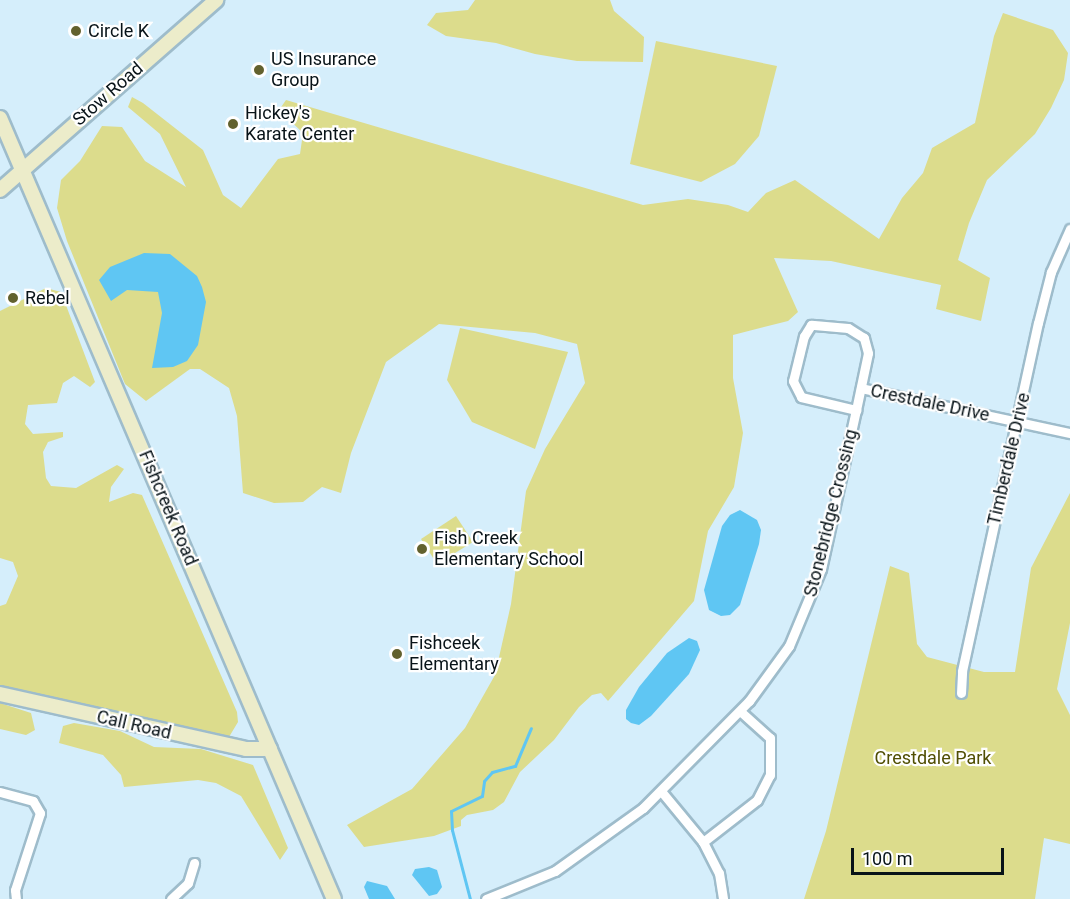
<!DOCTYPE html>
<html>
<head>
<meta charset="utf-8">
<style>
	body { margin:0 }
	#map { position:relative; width:1070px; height:899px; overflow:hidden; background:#d5eefb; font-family:Roboto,sans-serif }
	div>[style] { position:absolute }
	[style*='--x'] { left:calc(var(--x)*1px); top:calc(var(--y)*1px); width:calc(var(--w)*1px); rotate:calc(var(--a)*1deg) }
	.green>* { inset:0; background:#dcdc8c }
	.water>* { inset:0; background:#5fc6f3 }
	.stream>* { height:3px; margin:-1.5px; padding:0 1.5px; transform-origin:1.5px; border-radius:1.5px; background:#5fc6f3 }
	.roads { filter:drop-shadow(2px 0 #9ebccb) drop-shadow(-2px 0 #9ebccb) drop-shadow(0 2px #9ebccb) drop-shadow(0 -2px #9ebccb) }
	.street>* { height:9px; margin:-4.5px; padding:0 4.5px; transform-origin:4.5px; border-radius:4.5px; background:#fff }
	.secondary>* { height:14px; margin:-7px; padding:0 7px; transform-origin:7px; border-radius:7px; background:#ececca }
	.dots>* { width:16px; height:16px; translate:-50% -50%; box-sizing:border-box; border:3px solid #fff; border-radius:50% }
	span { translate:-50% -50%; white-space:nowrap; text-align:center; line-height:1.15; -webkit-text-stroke:4.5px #fff; paint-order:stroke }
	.poi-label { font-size:18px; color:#081318 }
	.left { translate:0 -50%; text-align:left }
	.street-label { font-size:18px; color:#081318 }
	.park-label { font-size:18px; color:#504e03 }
	.scale { position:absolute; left:851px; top:848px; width:153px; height:27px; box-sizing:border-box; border:3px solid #081318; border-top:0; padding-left:8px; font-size:18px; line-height:21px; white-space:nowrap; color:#081318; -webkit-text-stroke:4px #fff; paint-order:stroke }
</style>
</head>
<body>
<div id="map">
	<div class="green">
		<div style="clip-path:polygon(475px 0,610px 0,614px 11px,644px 37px,643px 62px,577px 61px,535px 54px,496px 43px,446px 36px,427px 25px,436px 13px,468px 10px)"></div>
		<div style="clip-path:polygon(1003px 13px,1053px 30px,1068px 53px,1064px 80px,1051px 108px,1035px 134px,987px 180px,969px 223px,958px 260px,990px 278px,981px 321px,936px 309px,941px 285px,831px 261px,774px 258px,798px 312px,788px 321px,733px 335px,733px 378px,743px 433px,734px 487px,708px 531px,694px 601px,608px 701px,601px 693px,592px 695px,579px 707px,554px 740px,520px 772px,504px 802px,493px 810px,467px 815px,461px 820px,461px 826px,434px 836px,364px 847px,347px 825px,412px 789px,465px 728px,495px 675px,511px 604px,526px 491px,545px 449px,585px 383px,577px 344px,535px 333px,439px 324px,386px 362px,351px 453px,341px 493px,322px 487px,303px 502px,274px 503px,243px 493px,237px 416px,229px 388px,200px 369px,190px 369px,146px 401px,125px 384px,67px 241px,57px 208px,61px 180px,80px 161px,102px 126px,122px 127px,145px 161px,186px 187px,160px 134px,128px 107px,132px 97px,143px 103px,203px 150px,223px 195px,241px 208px,278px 159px,300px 154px,303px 133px,279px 110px,286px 100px,643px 205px,688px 199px,728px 205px,748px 212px,766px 193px,795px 180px,879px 239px,902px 198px,923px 173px,932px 148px,975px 123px,994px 36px)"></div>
		<div style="clip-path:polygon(656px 41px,777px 66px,759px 136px,735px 164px,701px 182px,630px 164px)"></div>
		<div style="clip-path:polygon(46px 288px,61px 292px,95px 382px,90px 387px,74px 376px,63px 383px,57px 403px,28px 405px,25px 424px,33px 434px,63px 432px,63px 437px,48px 442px,43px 452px,46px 478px,51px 486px,76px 488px,117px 465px,124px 469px,111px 487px,109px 502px,133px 493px,142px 495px,237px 712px,238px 722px,229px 737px,213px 739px,0 689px,0 606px,6px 604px,18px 576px,13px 562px,0 558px,0 311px)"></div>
		<div style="clip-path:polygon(460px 328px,568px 352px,535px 449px,472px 422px,447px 380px)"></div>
		<div style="clip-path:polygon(1070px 493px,1070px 623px,1057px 689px,1070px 715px,1070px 844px,1044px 838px,1035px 899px,804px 899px,826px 831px,890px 566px,909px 573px,917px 644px,927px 657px,984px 672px,1015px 672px,1031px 568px)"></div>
		<div style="clip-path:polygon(456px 516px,473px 542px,437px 564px,421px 539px)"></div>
		<div style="clip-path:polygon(0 703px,31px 713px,35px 730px,26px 735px,0 729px)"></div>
		<div style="clip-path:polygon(74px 723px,120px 731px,154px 747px,201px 749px,253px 765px,288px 848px,280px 860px,241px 796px,216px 783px,198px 780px,124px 787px,121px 775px,103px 755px,59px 743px,63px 726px)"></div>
	</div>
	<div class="water">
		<div style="clip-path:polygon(144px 253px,170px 254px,197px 276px,202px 287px,206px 302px,198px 345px,187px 361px,173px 367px,152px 368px,162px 313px,158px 292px,127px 290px,111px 301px,99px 280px,110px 267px)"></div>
		<div style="clip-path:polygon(740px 510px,757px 520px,761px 530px,759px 544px,740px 605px,730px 615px,721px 616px,709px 610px,704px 590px,722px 526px,730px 515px)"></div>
		<div style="clip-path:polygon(689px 638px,697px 641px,700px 650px,689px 674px,651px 716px,639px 725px,631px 723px,626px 719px,626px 710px,639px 687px,667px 653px)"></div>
		<div style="clip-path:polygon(429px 867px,437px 870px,442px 887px,437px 894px,429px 896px,412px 875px,415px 869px)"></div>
		<div style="clip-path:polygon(367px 881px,387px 886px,395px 899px,369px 899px,364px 887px)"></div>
	</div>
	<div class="stream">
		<div style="--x:470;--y:899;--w:71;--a:-104.6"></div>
		<div style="--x:452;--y:830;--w:19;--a:-93"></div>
		<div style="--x:451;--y:811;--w:34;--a:-26"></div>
		<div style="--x:482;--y:796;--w:15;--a:-82"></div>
		<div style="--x:484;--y:781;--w:12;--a:-48"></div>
		<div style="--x:492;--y:772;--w:24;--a:-15"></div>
		<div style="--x:515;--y:766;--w:41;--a:-67.2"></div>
	</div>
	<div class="roads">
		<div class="street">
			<div style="--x:861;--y:388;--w:214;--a:12.2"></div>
			<div style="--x:961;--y:693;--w:22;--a:-87"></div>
			<div style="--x:962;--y:671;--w:356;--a:-77.7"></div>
			<div style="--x:1038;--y:323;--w:53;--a:-75.7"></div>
			<div style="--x:1051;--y:272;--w:47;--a:-66.2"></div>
			<div style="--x:661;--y:791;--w:66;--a:50.5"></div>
			<div style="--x:703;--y:842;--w:35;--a:63"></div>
			<div style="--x:719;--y:873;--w:26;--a:81"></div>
			<div style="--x:0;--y:792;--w:34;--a:15"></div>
			<div style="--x:33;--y:801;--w:14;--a:60"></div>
			<div style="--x:40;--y:813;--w:81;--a:108"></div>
			<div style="--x:15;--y:890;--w:9;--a:84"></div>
			<div style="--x:703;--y:842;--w:68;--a:-37.9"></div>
			<div style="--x:757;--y:800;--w:28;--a:-63"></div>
			<div style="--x:770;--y:775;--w:37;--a:-90"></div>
			<div style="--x:770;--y:738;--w:40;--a:-138"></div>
			<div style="--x:171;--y:899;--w:23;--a:-43"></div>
			<div style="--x:188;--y:883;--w:21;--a:-73"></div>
			<div style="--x:486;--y:899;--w:74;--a:-22.1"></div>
			<div style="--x:555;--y:871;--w:108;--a:-35.6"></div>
			<div style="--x:643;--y:808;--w:151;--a:-45.3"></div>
			<div style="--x:749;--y:701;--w:68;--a:-54"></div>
			<div style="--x:789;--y:646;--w:83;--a:-67.4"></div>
			<div style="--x:821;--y:569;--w:163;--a:-77.6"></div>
			<div style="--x:856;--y:410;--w:58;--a:-78.1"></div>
			<div style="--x:868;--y:353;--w:16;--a:-105"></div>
			<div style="--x:864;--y:338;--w:19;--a:-148"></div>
			<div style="--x:848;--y:328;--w:37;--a:-175"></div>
			<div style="--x:811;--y:325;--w:13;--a:122"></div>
			<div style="--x:804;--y:336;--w:46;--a:103.7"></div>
			<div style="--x:793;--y:381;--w:18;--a:63"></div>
			<div style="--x:801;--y:397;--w:57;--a:13.3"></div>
		</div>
		<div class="secondary">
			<div style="--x:0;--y:118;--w:849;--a:66.85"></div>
			<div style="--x:0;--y:190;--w:288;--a:-41.3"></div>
			<div style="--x:0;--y:694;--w:252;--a:12.6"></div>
			<div style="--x:246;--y:749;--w:24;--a:0"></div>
		</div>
	</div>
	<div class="dots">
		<div style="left:76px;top:31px;background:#62612e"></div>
		<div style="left:259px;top:70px;background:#62612e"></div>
		<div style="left:233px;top:124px;background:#62612e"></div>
		<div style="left:13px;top:298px;background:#62612e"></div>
		<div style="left:422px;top:549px;background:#62612e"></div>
		<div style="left:397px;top:654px;background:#62612e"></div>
	</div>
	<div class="poi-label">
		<span class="left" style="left:88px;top:31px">Circle K</span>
		<span class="left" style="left:271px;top:70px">US Insurance<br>Group</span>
		<span class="left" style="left:245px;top:124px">Hickey's<br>Karate Center</span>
		<span class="left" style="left:25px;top:298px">Rebel</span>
		<span class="left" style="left:434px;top:549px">Fish Creek<br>Elementary School</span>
		<span class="left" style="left:409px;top:654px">Fishceek<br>Elementary</span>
	</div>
	<div class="street-label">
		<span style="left:108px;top:94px;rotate:-41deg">Stow Road</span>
		<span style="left:930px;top:403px;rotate:12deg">Crestdale Drive</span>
		<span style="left:1009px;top:459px;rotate:-77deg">Timberdale Drive</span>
		<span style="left:168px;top:508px;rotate:67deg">Fishcreek Road</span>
		<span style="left:831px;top:513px;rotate:-76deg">Stonebridge Crossing</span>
		<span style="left:134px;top:725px;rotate:13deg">Call Road</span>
	</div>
	<div class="park-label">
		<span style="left:933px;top:758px">Crestdale Park</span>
	</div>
	<div class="scale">100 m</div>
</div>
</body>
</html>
